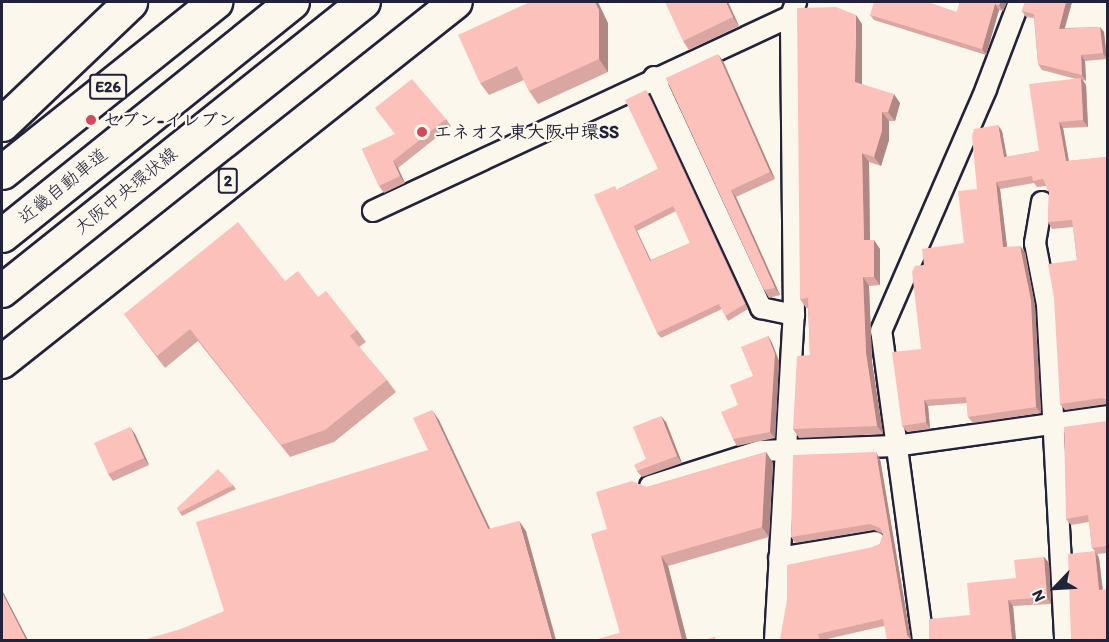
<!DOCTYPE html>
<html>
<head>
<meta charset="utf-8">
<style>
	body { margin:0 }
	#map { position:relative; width:1109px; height:642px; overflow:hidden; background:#fbf7ec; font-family:Itim,"Klee One",sans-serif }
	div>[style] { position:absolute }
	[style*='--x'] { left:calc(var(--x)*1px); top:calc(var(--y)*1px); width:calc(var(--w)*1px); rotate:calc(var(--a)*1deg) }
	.roads { filter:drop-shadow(2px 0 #22223b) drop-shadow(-2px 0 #22223b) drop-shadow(0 2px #22223b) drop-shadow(0 -2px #22223b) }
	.street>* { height:20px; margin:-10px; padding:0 10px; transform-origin:10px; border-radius:10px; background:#fbf7ec }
	.primary>* { height:32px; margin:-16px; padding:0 16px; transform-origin:16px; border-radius:16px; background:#fbf7ec }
	.highway>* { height:33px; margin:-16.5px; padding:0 16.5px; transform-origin:16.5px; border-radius:16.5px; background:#fbf7ec }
	.wall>* { inset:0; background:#daa6a1 }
	.shaded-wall>* { inset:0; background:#b18783 }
	.building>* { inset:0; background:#fdc1bb }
	.dots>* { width:16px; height:16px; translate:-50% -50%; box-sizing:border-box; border:3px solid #fbf7ec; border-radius:50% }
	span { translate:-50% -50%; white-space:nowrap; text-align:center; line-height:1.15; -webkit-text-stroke:4.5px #fbf7ec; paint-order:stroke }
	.shield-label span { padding:2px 4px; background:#fbf7ec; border:2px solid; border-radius:4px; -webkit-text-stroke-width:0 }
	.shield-label { font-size:16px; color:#22223b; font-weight:700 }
	.poi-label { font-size:18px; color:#22223b; font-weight:700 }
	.left { translate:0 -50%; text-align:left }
	.street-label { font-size:18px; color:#22223b }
	.frame { position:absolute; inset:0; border:3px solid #22223b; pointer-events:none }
	.north { position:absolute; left:1025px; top:558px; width:60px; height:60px; -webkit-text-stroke:4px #fbf7ec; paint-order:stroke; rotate:245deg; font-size:16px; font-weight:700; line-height:24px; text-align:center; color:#22223b }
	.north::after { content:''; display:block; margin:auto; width:21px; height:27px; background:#22223b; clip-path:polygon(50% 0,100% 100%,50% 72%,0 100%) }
</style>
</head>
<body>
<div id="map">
	<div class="roads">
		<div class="street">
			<div style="--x:654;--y:77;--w:255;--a:65.1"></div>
			<div style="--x:761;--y:308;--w:34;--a:12"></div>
			<div style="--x:1042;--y:202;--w:42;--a:99.7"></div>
			<div style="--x:1035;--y:243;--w:63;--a:79"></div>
			<div style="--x:1047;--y:305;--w:335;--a:86.9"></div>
			<div style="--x:373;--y:211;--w:461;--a:-25"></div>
			<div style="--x:650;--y:486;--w:115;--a:-17.7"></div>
			<div style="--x:760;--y:451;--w:135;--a:-2.1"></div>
			<div style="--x:895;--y:446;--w:215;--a:-8"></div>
			<div style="--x:779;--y:558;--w:98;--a:-9.4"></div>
			<div style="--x:775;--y:640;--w:326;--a:-86.7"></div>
			<div style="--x:794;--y:315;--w:299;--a:-90.6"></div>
			<div style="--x:791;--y:16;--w:15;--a:-70"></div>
			<div style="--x:923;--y:640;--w:312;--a:-97.7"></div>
			<div style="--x:881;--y:331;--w:264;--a:-66.5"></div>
			<div style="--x:986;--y:89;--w:93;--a:-69.2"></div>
		</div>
		<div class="primary">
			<div style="--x:2;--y:291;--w:463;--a:-38.6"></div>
			<div style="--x:2;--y:362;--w:579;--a:-38.41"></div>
		</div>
		<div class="highway">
			<div style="--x:2;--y:124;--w:177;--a:-43.6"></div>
			<div style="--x:2;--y:172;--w:273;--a:-38.6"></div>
			<div style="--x:2;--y:235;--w:372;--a:-38.8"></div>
		</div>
	</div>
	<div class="wall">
		<div style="clip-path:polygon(728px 2px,739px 26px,689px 50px,683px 41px)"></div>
		<div style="clip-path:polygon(960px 2px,1007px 2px,1003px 11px,999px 10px,986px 55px,874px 20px,870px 15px,957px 12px)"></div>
		<div style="clip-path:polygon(1025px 2px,1072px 2px,1065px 28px,1100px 27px,1104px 32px,1107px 59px,1085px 61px,1086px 81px,1083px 80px,1086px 85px,1088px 127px,1063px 128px,1069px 161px,1107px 157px,1107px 404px,1065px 410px,1060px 404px,1077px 260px,1073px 227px,1052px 229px,1048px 222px,1049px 192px,1046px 186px,1037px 187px,1034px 183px,1000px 189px,1007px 247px,1025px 252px,1035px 306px,1041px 413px,973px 423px,968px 417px,967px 403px,928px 406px,930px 429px,907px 432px,902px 426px,921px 349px,924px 265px,964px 243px,977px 189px,1002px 131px,1007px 157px,1039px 151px,1076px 79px,1042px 70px,1038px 64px,1034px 18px,1026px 17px,1022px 11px)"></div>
		<div style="clip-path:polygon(608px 23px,608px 72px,538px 104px,529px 91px,524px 80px,489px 95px,480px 83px)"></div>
		<div style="clip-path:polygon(862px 24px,862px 84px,900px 103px,895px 121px,889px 121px,889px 140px,881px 166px,869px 162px,870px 240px,880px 249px,880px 285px,869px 286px,872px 362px,883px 434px,799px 438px,793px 429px,810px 355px,808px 308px,806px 308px,800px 299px)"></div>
		<div style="clip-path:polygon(723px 61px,775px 179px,736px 197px,780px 295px,769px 298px,764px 290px,666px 78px)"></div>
		<div style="clip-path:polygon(evenodd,649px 95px,748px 309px,728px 321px,722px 309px,661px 338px,657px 333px,618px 189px,658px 169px,649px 95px,676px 211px,690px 243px,651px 260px,637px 231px,676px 211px)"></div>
		<div style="clip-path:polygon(446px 119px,451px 126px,398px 168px,405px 183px,384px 193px,379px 186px,362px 149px)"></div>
		<div style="clip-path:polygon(318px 297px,357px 330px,366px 342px,359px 347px,387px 380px,396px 392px,334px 442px,290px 457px,198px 341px,165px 368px,124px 314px)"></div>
		<div style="clip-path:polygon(768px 336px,772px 343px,779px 361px,775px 438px,737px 446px,733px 439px,738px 405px,753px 376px)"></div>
		<div style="clip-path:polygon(1107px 419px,1107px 553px,1097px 554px,1099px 558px,1103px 589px,1071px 639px,1095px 551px,1092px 548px,1089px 522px,1071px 525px,1066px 519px)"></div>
		<div style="clip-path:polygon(666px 422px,682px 463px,642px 477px,637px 471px,646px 459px)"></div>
		<div style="clip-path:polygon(135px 434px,149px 465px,113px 481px,108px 474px)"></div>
		<div style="clip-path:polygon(766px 452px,773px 463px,769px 537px,668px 566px,687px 640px,595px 640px,620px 633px,607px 529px,647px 487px)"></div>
		<div style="clip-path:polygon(880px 459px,911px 640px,884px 626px,823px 640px,780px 640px,873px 547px,880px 544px,883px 534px,874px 530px,795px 543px,791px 537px)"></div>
		<div style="clip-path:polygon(233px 485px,236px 489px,182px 516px,177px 508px)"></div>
		<div style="clip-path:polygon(1044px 557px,1049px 563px,1051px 604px,1013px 606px,1016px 640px,927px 640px,970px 615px,1016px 578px)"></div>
	</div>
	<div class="shaded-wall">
		<div style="clip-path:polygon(595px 2px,598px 2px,608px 23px,608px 72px,599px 59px)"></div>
		<div style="clip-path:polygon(726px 2px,728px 2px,739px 26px,733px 17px)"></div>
		<div style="clip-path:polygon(1001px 2px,1007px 2px,1003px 11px,999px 5px)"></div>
		<div style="clip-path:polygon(1066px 2px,1072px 2px,1063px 34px,1059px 29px)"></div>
		<div style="clip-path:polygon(995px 4px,999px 10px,986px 55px,982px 49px)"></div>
		<div style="clip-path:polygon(856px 15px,862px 24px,862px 91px,855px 82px)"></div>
		<div style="clip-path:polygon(1100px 27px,1104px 32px,1107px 59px,1103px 53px)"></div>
		<div style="clip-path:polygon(718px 54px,723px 61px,775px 179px,770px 172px)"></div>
		<div style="clip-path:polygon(1081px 55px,1085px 61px,1086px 81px,1082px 75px)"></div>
		<div style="clip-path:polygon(1081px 78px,1086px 85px,1088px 127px,1083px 120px)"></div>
		<div style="clip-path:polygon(646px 90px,649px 95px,748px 309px,745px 304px)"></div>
		<div style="clip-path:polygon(894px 94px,900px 103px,895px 121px,888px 112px)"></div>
		<div style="clip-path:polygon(882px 112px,889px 121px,889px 140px,881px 166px,874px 157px)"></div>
		<div style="clip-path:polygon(1059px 122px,1063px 128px,1070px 168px,1066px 161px)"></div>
		<div style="clip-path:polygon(998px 125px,1002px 131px,1008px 164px,1004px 157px)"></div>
		<div style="clip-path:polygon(862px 153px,869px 162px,870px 249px,864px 240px)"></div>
		<div style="clip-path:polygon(393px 161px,398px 168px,405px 183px,400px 176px)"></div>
		<div style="clip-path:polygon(996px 182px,1000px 189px,1008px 254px,1003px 247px)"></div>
		<div style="clip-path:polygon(731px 190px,736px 197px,780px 295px,775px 288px)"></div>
		<div style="clip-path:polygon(634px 226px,637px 231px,653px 266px,650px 261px)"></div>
		<div style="clip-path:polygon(874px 240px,880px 249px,880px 285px,874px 277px)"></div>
		<div style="clip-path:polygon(1020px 246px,1025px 252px,1035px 306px,1041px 413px,1036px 407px)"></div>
		<div style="clip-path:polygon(863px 277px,869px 286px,872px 362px,883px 434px,877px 426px,866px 353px)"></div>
		<div style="clip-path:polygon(768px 336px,772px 343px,779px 361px,775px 438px,770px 432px)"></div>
		<div style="clip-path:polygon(924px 400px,928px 406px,930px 429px,926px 422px)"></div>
		<div style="clip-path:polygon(432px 410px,439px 420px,495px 539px,488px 529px)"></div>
		<div style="clip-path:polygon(661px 416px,666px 422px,682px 463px,677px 456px)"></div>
		<div style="clip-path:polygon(130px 427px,135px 434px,149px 465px,144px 458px)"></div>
		<div style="clip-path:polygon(766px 452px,773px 463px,769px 537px,762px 527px)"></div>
		<div style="clip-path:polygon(876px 452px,880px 459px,911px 640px,907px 635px)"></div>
		<div style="clip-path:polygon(519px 521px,526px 531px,556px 640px,552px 640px)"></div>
		<div style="clip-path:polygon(1095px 551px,1099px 558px,1103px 596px,1099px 590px)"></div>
		<div style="clip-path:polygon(661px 556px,668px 566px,687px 640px,682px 640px)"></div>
		<div style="clip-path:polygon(1044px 557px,1049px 563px,1051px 604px,1047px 597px)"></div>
		<div style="clip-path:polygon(2px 590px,28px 640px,26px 640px,2px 593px)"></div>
		<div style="clip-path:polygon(1008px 600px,1013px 606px,1016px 640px,1012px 640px)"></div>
	</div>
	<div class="building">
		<div style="clip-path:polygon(530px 2px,595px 2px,599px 10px,599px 59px,529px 91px,517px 66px,480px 83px,458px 35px)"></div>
		<div style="clip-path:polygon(665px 2px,726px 2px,733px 17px,683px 41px)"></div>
		<div style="clip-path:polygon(874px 2px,928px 2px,957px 12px,960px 2px,1001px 2px,999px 5px,995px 4px,982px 49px,870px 15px)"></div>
		<div style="clip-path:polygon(1025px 2px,1066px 2px,1059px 29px,1100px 27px,1103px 53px,1081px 55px,1082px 75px,1038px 64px,1034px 14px,1022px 11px)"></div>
		<div style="clip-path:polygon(836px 7px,856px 15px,855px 82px,894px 94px,888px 112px,882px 112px,882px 131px,874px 157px,862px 153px,864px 240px,874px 240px,874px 277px,863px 277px,866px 353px,877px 426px,793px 429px,797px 356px,810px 355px,808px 298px,800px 299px,797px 8px)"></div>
		<div style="clip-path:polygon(718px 54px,770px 172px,731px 190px,775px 288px,764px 290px,666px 78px)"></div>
		<div style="clip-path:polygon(1081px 78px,1083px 120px,1059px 122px,1066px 161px,1107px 157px,1107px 400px,1102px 398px,1060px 404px,1054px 298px,1048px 264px,1077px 260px,1072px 220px,1048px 222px,1049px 192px,1043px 179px,1033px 181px,1032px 176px,996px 182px,1003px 247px,1020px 246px,1031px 300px,1036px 407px,968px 417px,966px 397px,924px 400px,926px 422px,902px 426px,892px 352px,921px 349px,912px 272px,915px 266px,924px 265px,922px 249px,964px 243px,958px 191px,977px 189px,972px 136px,974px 129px,998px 125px,1004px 157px,1039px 151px,1029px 84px)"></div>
		<div style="clip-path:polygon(412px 79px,446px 119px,393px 161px,400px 176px,379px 186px,362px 149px,395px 134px,375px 108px)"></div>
		<div style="clip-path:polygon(evenodd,646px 90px,745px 304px,725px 316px,719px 304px,657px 333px,594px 195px,615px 186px,617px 190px,658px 169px,625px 100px,646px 90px,673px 206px,690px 243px,650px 261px,634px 226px,673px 206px)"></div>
		<div style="clip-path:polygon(238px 222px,285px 281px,298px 271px,318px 297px,326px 291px,357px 330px,350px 336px,387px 380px,325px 430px,281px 445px,190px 329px,157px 356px,124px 314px)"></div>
		<div style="clip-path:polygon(768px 336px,775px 354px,770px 432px,733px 439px,721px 412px,738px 405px,730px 385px,753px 376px,741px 347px)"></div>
		<div style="clip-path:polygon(432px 410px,488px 529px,519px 521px,552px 640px,143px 640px,181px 629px,224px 611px,196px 522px,428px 450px,413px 418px)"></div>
		<div style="clip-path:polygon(661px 416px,677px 456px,637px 471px,634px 465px,646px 459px,633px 427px)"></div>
		<div style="clip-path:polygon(1107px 419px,1107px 546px,1092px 548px,1088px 515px,1066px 519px,1064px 427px,1106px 421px)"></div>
		<div style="clip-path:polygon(130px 427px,144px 458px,108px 474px,94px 443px)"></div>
		<div style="clip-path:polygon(766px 452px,762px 527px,661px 556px,682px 640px,595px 640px,620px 633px,591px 534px,607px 529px,596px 492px,632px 481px,647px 487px)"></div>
		<div style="clip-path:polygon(876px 452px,907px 635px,911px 640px,887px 640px,883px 619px,818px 634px,820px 640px,780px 640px,787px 599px,787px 565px,873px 547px,880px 544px,883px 534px,880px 528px,870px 524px,791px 537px,793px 455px)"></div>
		<div style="clip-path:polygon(218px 469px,233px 485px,180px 512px,177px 508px)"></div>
		<div style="clip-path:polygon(1095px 551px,1099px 590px,1107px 589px,1107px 640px,1069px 640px,1071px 639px,1068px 554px)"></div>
		<div style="clip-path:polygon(1044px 557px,1047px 597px,1008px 600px,1012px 640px,927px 640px,929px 639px,929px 619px,970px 615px,967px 583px,1016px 578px,1014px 560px)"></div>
		<div style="clip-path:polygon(2px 593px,26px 640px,2px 640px)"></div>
		<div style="clip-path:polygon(715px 637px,716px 640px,703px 640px)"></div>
	</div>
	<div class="dots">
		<div style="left:91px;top:120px;background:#d1495b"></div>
		<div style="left:422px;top:132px;background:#d1495b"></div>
	</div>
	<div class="shield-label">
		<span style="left:108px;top:87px">E26</span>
		<span style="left:228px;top:181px">2</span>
	</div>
	<div class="poi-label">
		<span class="left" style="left:103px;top:120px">セブン-イレブン</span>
		<span class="left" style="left:434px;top:132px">エネオス 東大阪中環SS</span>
	</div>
	<div class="street-label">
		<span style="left:63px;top:186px;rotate:-39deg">近畿自動車道</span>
		<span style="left:126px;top:191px;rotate:-39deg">大阪中央環状線</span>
	</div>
	<div class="frame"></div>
	<div class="north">N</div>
</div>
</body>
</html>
